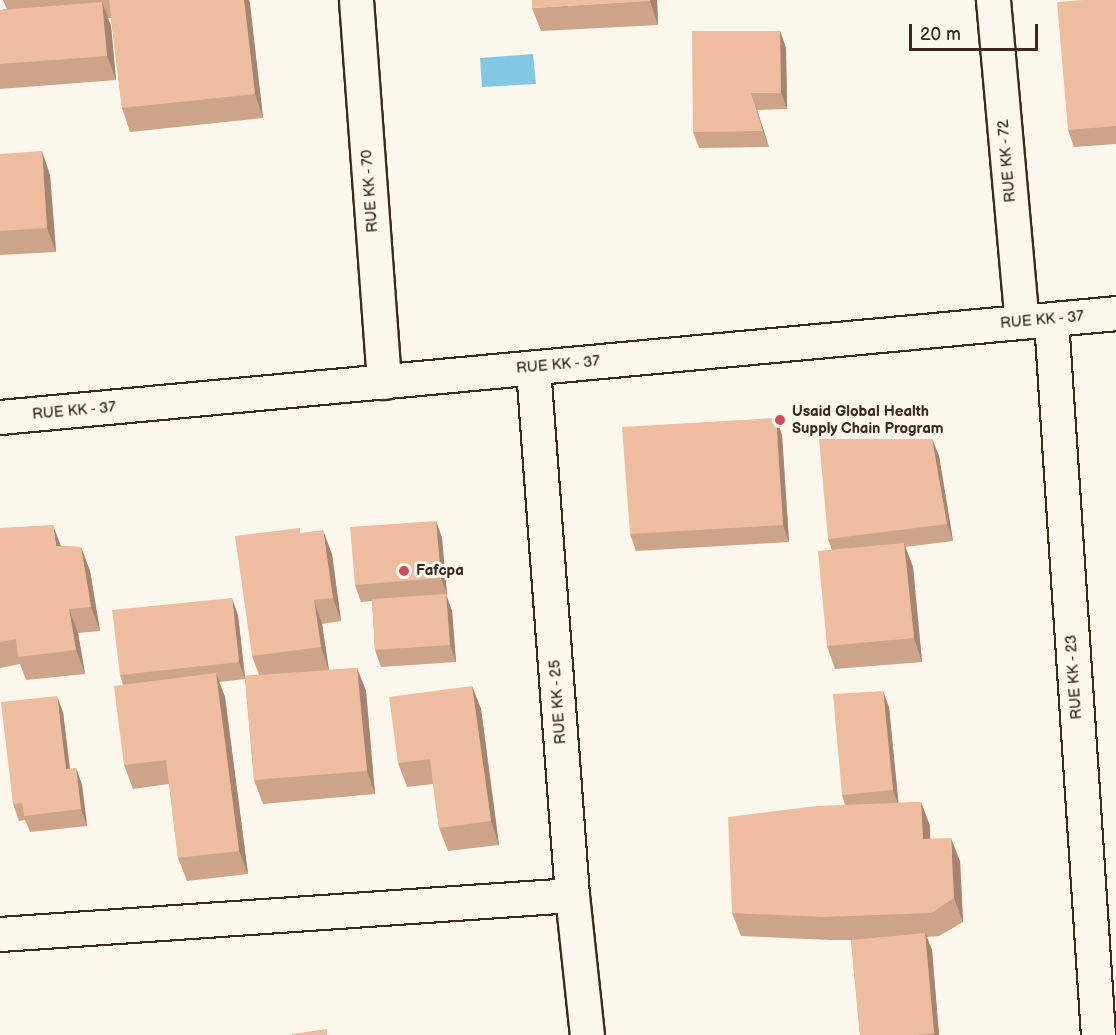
<!DOCTYPE html>
<html>
<head>
<meta charset="utf-8">
<style>
	body { margin:0 }
	#map { position:relative; width:1116px; height:1035px; overflow:hidden; background:#fbf7ec; font-family:"Balsamiq Sans",sans-serif }
	div>[style] { position:absolute }
	[style*='--x'] { left:calc(var(--x)*1px); top:calc(var(--y)*1px); width:calc(var(--w)*1px); rotate:calc(var(--a)*1deg) }
	.water>* { inset:0; background:#82c8e3 }
	.roads { filter:drop-shadow(2px 0 #3b2a1e) drop-shadow(-2px 0 #3b2a1e) drop-shadow(0 2px #3b2a1e) drop-shadow(0 -2px #3b2a1e) }
	.minor>* { height:33px; margin:-16.5px; padding:0 16.5px; transform-origin:16.5px; border-radius:16.5px; background:#fbf7ec }
	.wall>* { inset:0; background:#cda389 }
	.shaded-wall>* { inset:0; background:#a7846f }
	.building>* { inset:0; background:#eebd9f }
	.dots>* { width:16px; height:16px; translate:-50% -50%; box-sizing:border-box; border:3px solid #fbf7ec; border-radius:50% }
	span { translate:-50% -50%; white-space:nowrap; text-align:center; line-height:1.15; -webkit-text-stroke:6px #fbf7ec; paint-order:stroke }
	.street-label { font-size:15px; color:#3b2a1e }
	.poi-label { font-size:15px; color:#3b2a1e; font-weight:700 }
	.left { translate:0 -50%; text-align:left }
	.scale { position:absolute; left:909px; top:24px; width:129px; height:27px; box-sizing:border-box; border:3px solid #3b2a1e; border-top:0; padding-left:8px; font-size:18px; line-height:21px; white-space:nowrap; color:#3b2a1e; -webkit-text-stroke:4px #fbf7ec; paint-order:stroke }
</style>
</head>
<body>
<div id="map">
	<div class="water">
		<div style="clip-path:polygon(533px 54px,536px 84px,482px 87px,480px 58px)"></div>
	</div>
	<div class="roads">
		<div class="minor">
			<div style="--x:356;--y:0;--w:383;--a:85.8"></div>
			<div style="--x:993;--y:0;--w:323;--a:84.9"></div>
			<div style="--x:1051;--y:320;--w:717;--a:86.24"></div>
			<div style="--x:533;--y:368;--w:528;--a:85.77"></div>
			<div style="--x:572;--y:895;--w:141;--a:83.9"></div>
			<div style="--x:0;--y:417;--w:1121;--a:-5.32"></div>
			<div style="--x:0;--y:934;--w:573;--a:-3.9"></div>
		</div>
	</div>
	<div class="wall">
		<div style="clip-path:polygon(3px 0,249px 0,263px 118px,130px 132px,122px 108px,111px 18px,108px 18px,111px 26px,116px 80px,0 89px,0 10px,7px 9px)"></div>
		<div style="clip-path:polygon(657px 0,658px 25px,541px 31px,532px 8px)"></div>
		<div style="clip-path:polygon(1116px 0,1116px 144px,1074px 147px,1068px 130px)"></div>
		<div style="clip-path:polygon(780px 31px,786px 48px,787px 109px,757px 110px,769px 147px,699px 148px,693px 132px)"></div>
		<div style="clip-path:polygon(0 154px,50px 175px,56px 252px,0 255px)"></div>
		<div style="clip-path:polygon(782px 435px,789px 542px,636px 551px,630px 534px)"></div>
		<div style="clip-path:polygon(932px 439px,939px 456px,953px 541px,905px 547px,913px 567px,922px 662px,835px 669px,827px 646px,832px 550px,828px 539px)"></div>
		<div style="clip-path:polygon(436px 521px,442px 538px,447px 595px,446px 595px,452px 611px,456px 662px,381px 667px,375px 650px,372px 601px,361px 602px,355px 585px)"></div>
		<div style="clip-path:polygon(0 528px,61px 546px,81px 547px,90px 571px,100px 631px,78px 633px,85px 674px,26px 680px,20px 664px,0 668px)"></div>
		<div style="clip-path:polygon(302px 533px,332px 554px,341px 621px,322px 624px,329px 670px,357px 668px,366px 691px,375px 794px,263px 804px,254px 780px,245px 679px,219px 682px,225px 697px,248px 874px,187px 881px,178px 858px,169px 784px,133px 789px,124px 765px,123px 685px,120px 675px,238px 615px,245px 676px,259px 675px,252px 656px)"></div>
		<div style="clip-path:polygon(472px 686px,481px 709px,499px 845px,448px 851px,439px 828px,433px 784px,407px 787px,398px 763px)"></div>
		<div style="clip-path:polygon(889px 707px,898px 803px,921px 802px,930px 826px,930px 839px,960px 861px,963px 922px,939px 936px,927px 937px,932px 950px,939px 1035px,860px 1035px,851px 940px,830px 940px,741px 936px,732px 913px,845px 805px,842px 795px)"></div>
		<div style="clip-path:polygon(63px 712px,70px 769px,76px 768px,82px 785px,87px 826px,30px 832px,25px 820px,19px 821px,13px 804px)"></div>
	</div>
	<div class="shaded-wall">
		<div style="clip-path:polygon(244px 0,249px 0,250px 3px,263px 118px,255px 94px)"></div>
		<div style="clip-path:polygon(650px 0,657px 0,658px 25px,650px 1px)"></div>
		<div style="clip-path:polygon(102px 2px,111px 26px,116px 80px,107px 56px)"></div>
		<div style="clip-path:polygon(780px 31px,786px 48px,787px 109px,781px 93px)"></div>
		<div style="clip-path:polygon(751px 93px,757px 110px,769px 147px,763px 131px)"></div>
		<div style="clip-path:polygon(42px 151px,50px 175px,56px 252px,47px 228px)"></div>
		<div style="clip-path:polygon(776px 418px,782px 435px,789px 542px,783px 525px)"></div>
		<div style="clip-path:polygon(932px 439px,939px 456px,953px 541px,947px 524px)"></div>
		<div style="clip-path:polygon(436px 521px,442px 538px,447px 595px,441px 578px)"></div>
		<div style="clip-path:polygon(53px 525px,62px 549px,56px 546px)"></div>
		<div style="clip-path:polygon(323px 530px,332px 554px,341px 621px,333px 598px)"></div>
		<div style="clip-path:polygon(904px 543px,913px 567px,922px 662px,914px 638px)"></div>
		<div style="clip-path:polygon(81px 547px,90px 571px,100px 631px,91px 607px)"></div>
		<div style="clip-path:polygon(446px 594px,452px 611px,456px 662px,450px 645px)"></div>
		<div style="clip-path:polygon(232px 598px,238px 615px,245px 679px,239px 662px)"></div>
		<div style="clip-path:polygon(314px 600px,322px 624px,329px 671px,321px 647px)"></div>
		<div style="clip-path:polygon(69px 609px,78px 633px,85px 674px,76px 650px)"></div>
		<div style="clip-path:polygon(357px 668px,366px 691px,375px 794px,367px 771px)"></div>
		<div style="clip-path:polygon(216px 673px,225px 697px,248px 874px,239px 851px)"></div>
		<div style="clip-path:polygon(472px 686px,481px 709px,499px 845px,491px 821px)"></div>
		<div style="clip-path:polygon(883px 691px,889px 707px,899px 807px,893px 790px)"></div>
		<div style="clip-path:polygon(57px 696px,63px 712px,72px 786px,66px 769px)"></div>
		<div style="clip-path:polygon(76px 768px,82px 785px,87px 826px,81px 809px)"></div>
		<div style="clip-path:polygon(921px 802px,930px 826px,931px 863px,923px 839px)"></div>
		<div style="clip-path:polygon(951px 838px,960px 861px,963px 922px,954px 898px)"></div>
		<div style="clip-path:polygon(925px 933px,932px 950px,939px 1035px,935px 1035px,934px 1033px)"></div>
	</div>
	<div class="building">
		<div style="clip-path:polygon(109px 0,244px 0,255px 94px,122px 108px)"></div>
		<div style="clip-path:polygon(532px 0,650px 0,650px 1px,532px 8px)"></div>
		<div style="clip-path:polygon(1083px 0,1116px 0,1116px 126px,1068px 130px,1057px 2px)"></div>
		<div style="clip-path:polygon(102px 2px,107px 56px,0 64px,0 10px)"></div>
		<div style="clip-path:polygon(692px 31px,780px 31px,781px 93px,751px 93px,763px 131px,693px 132px)"></div>
		<div style="clip-path:polygon(42px 151px,47px 228px,0 231px,0 154px)"></div>
		<div style="clip-path:polygon(776px 418px,783px 525px,630px 534px,622px 427px)"></div>
		<div style="clip-path:polygon(819px 439px,932px 439px,947px 524px,828px 539px)"></div>
		<div style="clip-path:polygon(436px 521px,441px 578px,355px 585px,350px 527px)"></div>
		<div style="clip-path:polygon(53px 525px,56px 546px,81px 547px,91px 607px,69px 609px,76px 650px,18px 657px,16px 639px,0 642px,0 528px)"></div>
		<div style="clip-path:polygon(300px 528px,300px 533px,323px 530px,333px 598px,314px 600px,321px 647px,252px 656px,235px 536px)"></div>
		<div style="clip-path:polygon(904px 543px,914px 638px,827px 646px,818px 551px)"></div>
		<div style="clip-path:polygon(446px 594px,450px 645px,375px 650px,372px 599px)"></div>
		<div style="clip-path:polygon(232px 598px,239px 662px,120px 675px,112px 610px)"></div>
		<div style="clip-path:polygon(357px 668px,367px 771px,254px 780px,245px 676px)"></div>
		<div style="clip-path:polygon(216px 673px,239px 851px,178px 858px,166px 760px,124px 765px,114px 686px)"></div>
		<div style="clip-path:polygon(472px 686px,491px 821px,439px 828px,430px 759px,398px 763px,389px 697px)"></div>
		<div style="clip-path:polygon(883px 691px,893px 790px,842px 795px,833px 694px)"></div>
		<div style="clip-path:polygon(57px 696px,66px 769px,76px 768px,81px 809px,24px 816px,22px 803px,13px 804px,1px 702px)"></div>
		<div style="clip-path:polygon(921px 802px,923px 839px,951px 838px,954px 898px,931px 913px,822px 917px,732px 913px,728px 817px,817px 806px)"></div>
		<div style="clip-path:polygon(925px 933px,934px 1033px,917px 1035px,860px 1035px,851px 940px)"></div>
		<div style="clip-path:polygon(327px 1029px,327px 1035px,292px 1035px,292px 1034px)"></div>
	</div>
	<div class="dots">
		<div style="left:780px;top:420px;background:#d1495b"></div>
		<div style="left:404px;top:571px;background:#d1495b"></div>
	</div>
	<div class="street-label">
		<span style="left:1007px;top:161px;rotate:-95deg">RUE KK - 72</span>
		<span style="left:370px;top:191px;rotate:-94deg">RUE KK - 70</span>
		<span style="left:1042px;top:320px;rotate:-5deg">RUE KK - 37</span>
		<span style="left:558px;top:365px;rotate:-5deg">RUE KK - 37</span>
		<span style="left:74px;top:411px;rotate:-5deg">RUE KK - 37</span>
		<span style="left:1074px;top:677px;rotate:-94deg">RUE KK - 23</span>
		<span style="left:558px;top:702px;rotate:-94deg">RUE KK - 25</span>
	</div>
	<div class="poi-label">
		<span class="left" style="left:792px;top:420px">Usaid Global Health<br>Supply Chain Program</span>
		<span class="left" style="left:416px;top:571px">Fafcpa</span>
	</div>
	<div class="scale">20 m</div>
</div>
</body>
</html>
